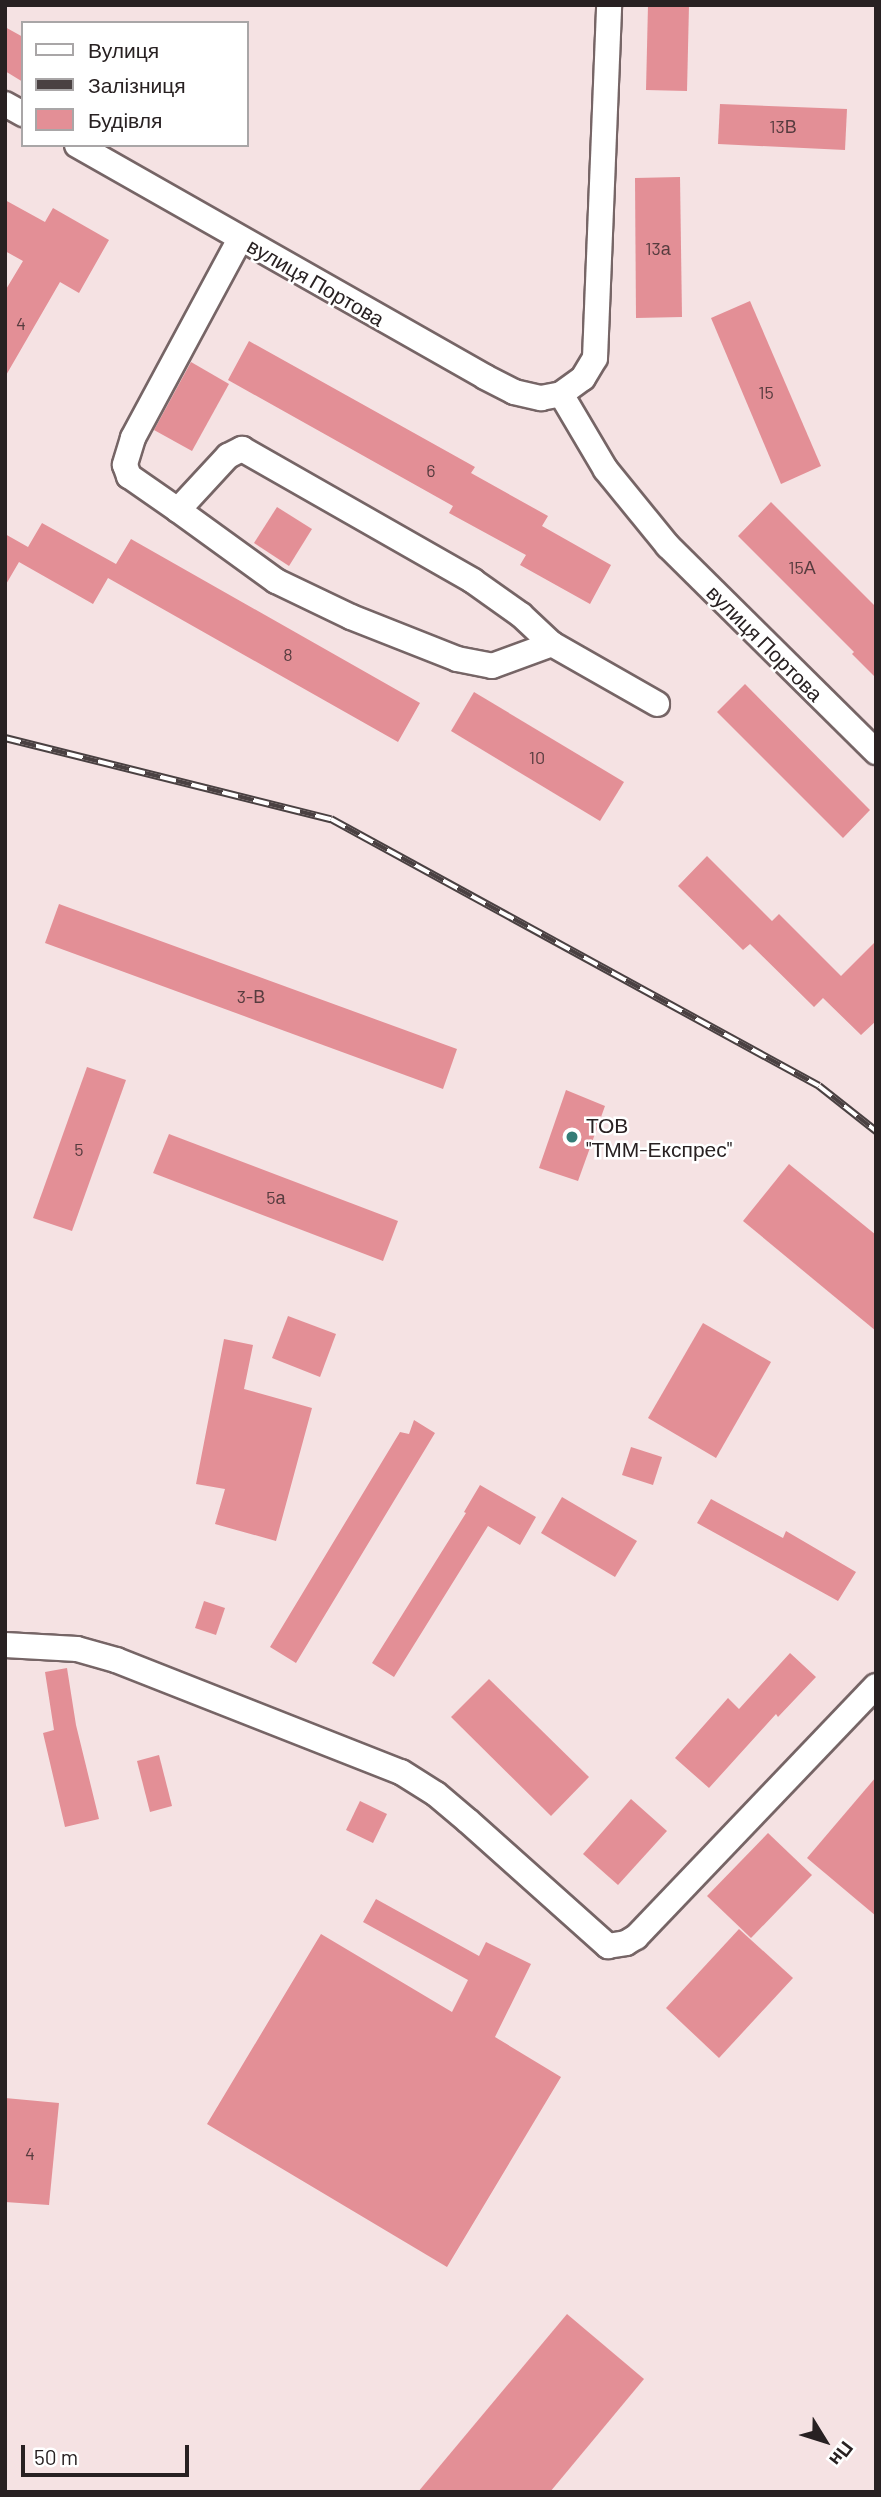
<!DOCTYPE html>
<html>
<head>
<meta charset="utf-8">
<style>
	body { margin:0 }
	#map { position:relative; width:881px; height:2497px; overflow:hidden; background:#f5e2e3; font-family:Barlow,sans-serif }
	div>[style] { position:absolute }
	[style*='--x'] { left:calc(var(--x)*1px); top:calc(var(--y)*1px); width:calc(var(--w)*1px); rotate:calc(var(--a)*1deg) }
	.building>* { inset:0; background:#e38f96 }
	.roads { filter:drop-shadow(2px 0 #766566) drop-shadow(-2px 0 #766566) drop-shadow(0 2px #766566) drop-shadow(0 -2px #766566) }
	.street>* { height:24px; margin:-12px; padding:0 12px; transform-origin:12px; border-radius:12px; background:#fff }
	.rail>* { height:8px; margin-top:-4px; transform-origin:0; background:repeating-linear-gradient(90deg,#fff 0 16px,#4a4142 0 32px); box-sizing:border-box; border-block:2px solid #4a4142 }
	.dots>* { width:19px; height:19px; translate:-50% -50%; box-sizing:border-box; border:4px solid #fff; border-radius:50% }
	span { translate:-50% -50%; white-space:nowrap; text-align:center; line-height:1.15; -webkit-text-stroke:5px #fff; paint-order:stroke }
	.number-label { font-size:18px; color:#573c3f }
	.number-label span { -webkit-text-stroke-width:0 }
	.street-label { font-size:21px; color:#282122 }
	.poi-label { font-size:21px; color:#282122 }
	.left { translate:0 -50%; text-align:left }
	.frame { position:absolute; inset:0; border:7px solid #282122; pointer-events:none }
	.legend { position:absolute; left:21px; top:21px; width:228px; height:126px; box-sizing:border-box; background:#fff; border:2px solid #a9a6a7; margin:0; padding:9px 12px; list-style:none; font-size:21px; color:#282122 }
	.legend li { display:flex; align-items:center; gap:14px; height:35px }
	.legend b { width:35px; border:2px solid #a9a6a7 }
	.north { position:absolute; left:790px; top:2406px; width:70px; height:70px; -webkit-text-stroke:5px #fff; paint-order:stroke; rotate:128deg; font-size:19px; font-weight:700; line-height:28px; text-align:center; color:#282122 }
	.north::after { content:''; display:block; margin:auto; width:24px; height:32px; background:#282122; clip-path:polygon(50% 0,100% 100%,50% 72%,0 100%) }
	.scale { position:absolute; left:21px; top:2445px; width:168px; height:32px; box-sizing:border-box; border:4px solid #282122; border-top:0; padding-left:9px; font-size:21px; line-height:24px; white-space:nowrap; color:#282122; -webkit-text-stroke:5px #fff; paint-order:stroke }
</style>
</head>
<body>
<div id="map">
	<div class="building">
		<div style="clip-path:polygon(648px 5px,689px 5px,687px 91px,646px 90px)"></div>
		<div style="clip-path:polygon(5px 27px,23px 37px,23px 82px,5px 71px)"></div>
		<div style="clip-path:polygon(720px 104px,847px 109px,845px 150px,718px 144px)"></div>
		<div style="clip-path:polygon(680px 177px,682px 317px,636px 318px,635px 178px)"></div>
		<div style="clip-path:polygon(5px 200px,45px 222px,53px 208px,109px 240px,79px 293px,60px 282px,5px 377px,5px 291px,23px 261px,5px 251px)"></div>
		<div style="clip-path:polygon(750px 301px,821px 466px,781px 484px,711px 318px)"></div>
		<div style="clip-path:polygon(249px 341px,475px 467px,471px 473px,548px 516px,542px 526px,611px 565px,590px 604px,520px 565px,526px 555px,449px 513px,453px 506px,228px 380px)"></div>
		<div style="clip-path:polygon(191px 362px,229px 384px,192px 451px,154px 430px)"></div>
		<div style="clip-path:polygon(771px 502px,876px 607px,876px 678px,852px 654px,854px 652px,738px 536px)"></div>
		<div style="clip-path:polygon(277px 507px,312px 529px,289px 566px,254px 543px)"></div>
		<div style="clip-path:polygon(42px 523px,116px 564px,131px 539px,420px 703px,398px 742px,108px 578px,93px 604px,19px 562px,5px 586px,5px 534px,28px 547px)"></div>
		<div style="clip-path:polygon(745px 684px,870px 810px,843px 838px,717px 712px)"></div>
		<div style="clip-path:polygon(474px 692px,624px 782px,600px 821px,451px 731px)"></div>
		<div style="clip-path:polygon(707px 856px,772px 921px,779px 914px,841px 976px,876px 941px,876px 1021px,861px 1035px,823px 998px,814px 1007px,750px 944px,743px 950px,678px 886px)"></div>
		<div style="clip-path:polygon(59px 904px,457px 1049px,443px 1089px,45px 943px)"></div>
		<div style="clip-path:polygon(87px 1067px,126px 1080px,72px 1231px,33px 1218px)"></div>
		<div style="clip-path:polygon(566px 1090px,605px 1106px,578px 1181px,539px 1168px)"></div>
		<div style="clip-path:polygon(169px 1134px,398px 1221px,383px 1261px,153px 1173px)"></div>
		<div style="clip-path:polygon(789px 1164px,876px 1235px,876px 1331px,743px 1221px)"></div>
		<div style="clip-path:polygon(288px 1316px,336px 1334px,320px 1377px,272px 1358px)"></div>
		<div style="clip-path:polygon(703px 1323px,771px 1362px,716px 1458px,648px 1418px)"></div>
		<div style="clip-path:polygon(224px 1339px,253px 1345px,244px 1389px,312px 1408px,276px 1541px,215px 1524px,225px 1489px,196px 1484px)"></div>
		<div style="clip-path:polygon(414px 1420px,435px 1433px,296px 1663px,270px 1647px,400px 1432px,409px 1434px)"></div>
		<div style="clip-path:polygon(631px 1447px,662px 1457px,653px 1485px,622px 1475px)"></div>
		<div style="clip-path:polygon(480px 1485px,536px 1517px,520px 1545px,488px 1526px,394px 1677px,372px 1663px,466px 1513px,464px 1512px)"></div>
		<div style="clip-path:polygon(562px 1497px,637px 1541px,615px 1577px,541px 1533px)"></div>
		<div style="clip-path:polygon(711px 1499px,783px 1538px,786px 1531px,856px 1572px,838px 1601px,697px 1523px)"></div>
		<div style="clip-path:polygon(204px 1601px,225px 1608px,216px 1635px,195px 1628px)"></div>
		<div style="clip-path:polygon(790px 1653px,816px 1677px,778px 1717px,776px 1714px,709px 1788px,675px 1758px,728px 1698px,739px 1709px)"></div>
		<div style="clip-path:polygon(67px 1668px,76px 1725px,99px 1819px,65px 1827px,43px 1733px,54px 1730px,45px 1672px)"></div>
		<div style="clip-path:polygon(489px 1679px,589px 1777px,551px 1816px,451px 1717px)"></div>
		<div style="clip-path:polygon(159px 1755px,172px 1806px,150px 1812px,137px 1761px)"></div>
		<div style="clip-path:polygon(876px 1777px,876px 1916px,807px 1858px)"></div>
		<div style="clip-path:polygon(631px 1799px,667px 1831px,618px 1885px,583px 1854px)"></div>
		<div style="clip-path:polygon(360px 1801px,387px 1814px,373px 1843px,346px 1830px)"></div>
		<div style="clip-path:polygon(768px 1833px,812px 1875px,751px 1938px,707px 1896px)"></div>
		<div style="clip-path:polygon(376px 1899px,479px 1956px,486px 1942px,531px 1964px,495px 2037px,561px 2077px,447px 2267px,207px 2124px,321px 1934px,452px 2012px,468px 1980px,363px 1922px)"></div>
		<div style="clip-path:polygon(739px 1929px,793px 1978px,719px 2058px,666px 2008px)"></div>
		<div style="clip-path:polygon(5px 2098px,59px 2103px,49px 2205px,5px 2202px)"></div>
		<div style="clip-path:polygon(567px 2314px,644px 2379px,550px 2492px,418px 2492px)"></div>
	</div>
	<div class="roads">
		<div class="street">
			<div style="--x:5;--y:104;--w:21;--a:29"></div>
			<div style="--x:77;--y:145;--w:469;--a:29.6"></div>
			<div style="--x:485;--y:377;--w:33;--a:27"></div>
			<div style="--x:514;--y:392;--w:28;--a:13"></div>
			<div style="--x:541;--y:398;--w:20;--a:-11"></div>
			<div style="--x:561;--y:394;--w:27;--a:-36"></div>
			<div style="--x:583;--y:378;--w:23;--a:-59"></div>
			<div style="--x:595;--y:358;--w:353;--a:-87.7"></div>
			<div style="--x:240;--y:239;--w:226;--a:118.3"></div>
			<div style="--x:133;--y:438;--w:28;--a:107"></div>
			<div style="--x:125;--y:465;--w:12;--a:70"></div>
			<div style="--x:129;--y:476;--w:60;--a:34.8"></div>
			<div style="--x:178;--y:510;--w:74;--a:-47.2"></div>
			<div style="--x:228;--y:456;--w:16;--a:-27"></div>
			<div style="--x:242;--y:449;--w:266;--a:29.7"></div>
			<div style="--x:473;--y:581;--w:59;--a:35.3"></div>
			<div style="--x:521;--y:615;--w:42;--a:43.1"></div>
			<div style="--x:552;--y:644;--w:121;--a:29.7"></div>
			<div style="--x:561;--y:394;--w:88;--a:59.4"></div>
			<div style="--x:606;--y:470;--w:98;--a:50.8"></div>
			<div style="--x:668;--y:546;--w:293;--a:44.7"></div>
			<div style="--x:178;--y:510;--w:121;--a:35.9"></div>
			<div style="--x:276;--y:581;--w:83;--a:25.6"></div>
			<div style="--x:351;--y:617;--w:114;--a:21.6"></div>
			<div style="--x:457;--y:659;--w:36;--a:11"></div>
			<div style="--x:492;--y:666;--w:64;--a:-20.1"></div>
			<div style="--x:5;--y:1645;--w:72;--a:3.2"></div>
			<div style="--x:77;--y:1649;--w:41;--a:15.8"></div>
			<div style="--x:116;--y:1660;--w:306;--a:21.5"></div>
			<div style="--x:401;--y:1772;--w:41;--a:32.2"></div>
			<div style="--x:436;--y:1794;--w:42;--a:40.2"></div>
			<div style="--x:468;--y:1821;--w:188;--a:41.8"></div>
			<div style="--x:608;--y:1946;--w:18;--a:-9"></div>
			<div style="--x:626;--y:1943;--w:12;--a:-31"></div>
			<div style="--x:636;--y:1937;--w:347;--a:-46.3"></div>
		</div>
	</div>
	<div class="rail">
		<div style="--x:5;--y:738;--w:336;--a:14"></div>
		<div style="--x:331;--y:819;--w:556;--a:28.68"></div>
		<div style="--x:819;--y:1086;--w:73;--a:38.3"></div>
	</div>
	<div class="dots">
		<div style="left:572px;top:1137px;background:#357c76"></div>
	</div>
	<div class="number-label">
		<span style="left:783px;top:126px">13В</span>
		<span style="left:658px;top:248px">13а</span>
		<span style="left:21px;top:323px">4</span>
		<span style="left:766px;top:392px">15</span>
		<span style="left:431px;top:470px">6</span>
		<span style="left:802px;top:567px">15А</span>
		<span style="left:288px;top:654px">8</span>
		<span style="left:537px;top:757px">10</span>
		<span style="left:251px;top:996px">3-В</span>
		<span style="left:79px;top:1149px">5</span>
		<span style="left:276px;top:1197px">5а</span>
		<span style="left:30px;top:2153px">4</span>
	</div>
	<div class="street-label">
		<span style="left:316px;top:282px;rotate:30deg">вулиця Портова</span>
		<span style="left:765px;top:643px;rotate:45deg">вулиця Портова</span>
	</div>
	<div class="poi-label">
		<span class="left" style="left:586px;top:1137px">ТОВ<br>"ТММ-Експрес"</span>
	</div>
	<div class="frame"></div>
	<ul class="legend">
	<li><b style="height:9px;background:#fff"></b>Вулиця</li>
	<li><b style="height:9px;background:#4a4142"></b>Залізниця</li>
	<li><b style="height:19px;background:#e38f96"></b>Будівля</li>
	</ul>
	<div class="north">Пн</div>
	<div class="scale">50 m</div>
</div>
</body>
</html>
